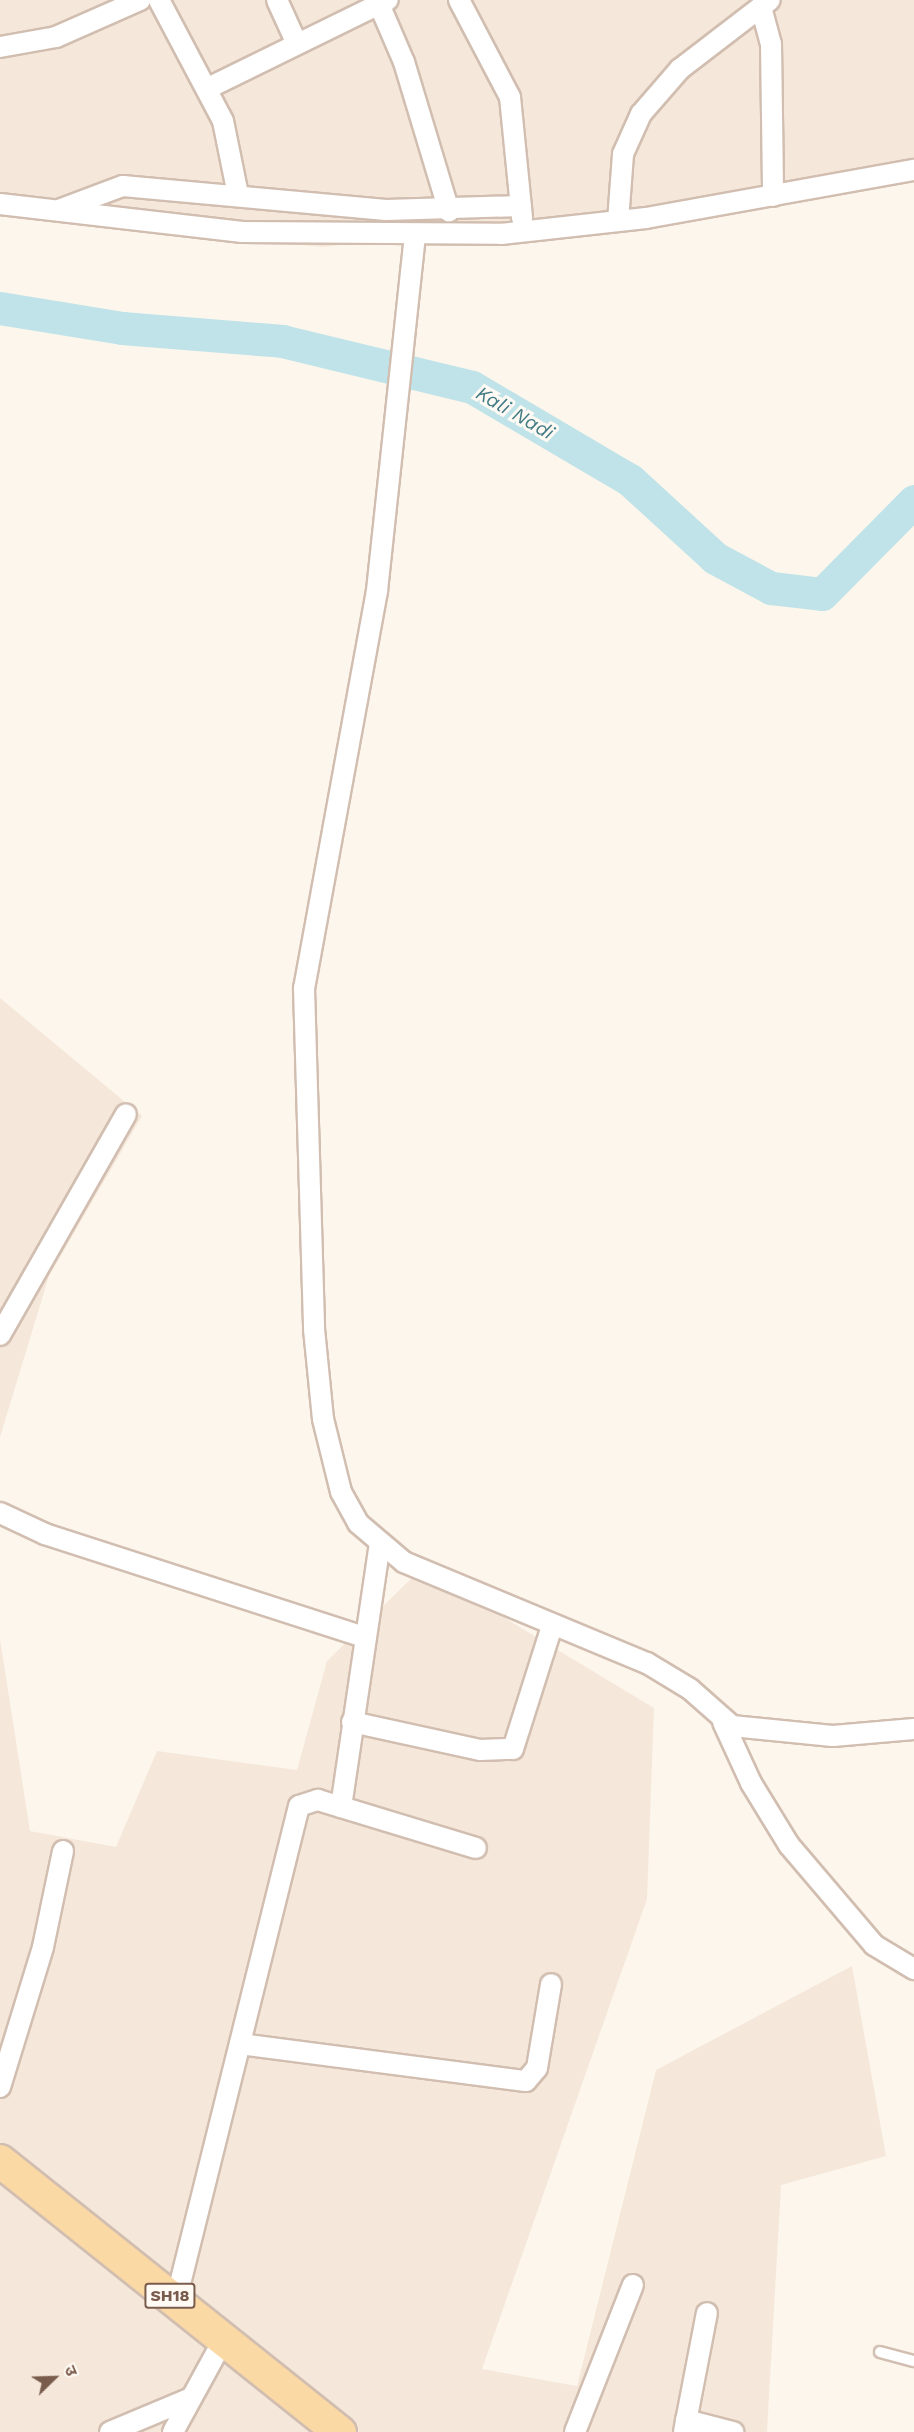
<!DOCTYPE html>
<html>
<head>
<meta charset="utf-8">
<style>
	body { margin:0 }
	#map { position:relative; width:914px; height:2432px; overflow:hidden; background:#fdf6ec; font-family:"Work Sans","Noto Sans Devanagari",sans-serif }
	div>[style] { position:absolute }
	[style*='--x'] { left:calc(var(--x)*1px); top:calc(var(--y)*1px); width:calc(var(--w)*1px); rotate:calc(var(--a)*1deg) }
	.residential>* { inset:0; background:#f5e8da }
	.river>* { height:33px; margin:-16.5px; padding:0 16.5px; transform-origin:16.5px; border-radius:16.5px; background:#bfe3e8 }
	.roads { filter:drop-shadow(2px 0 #d1beb0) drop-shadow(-2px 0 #d1beb0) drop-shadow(0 2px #d1beb0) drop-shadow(0 -2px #d1beb0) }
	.lane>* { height:10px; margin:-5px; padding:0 5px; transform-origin:5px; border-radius:5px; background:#fff }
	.street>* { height:20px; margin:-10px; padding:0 10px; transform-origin:10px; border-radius:10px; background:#fff }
	.primary>* { height:32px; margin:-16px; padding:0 16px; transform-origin:16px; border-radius:16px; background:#fbd9a5 }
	span { translate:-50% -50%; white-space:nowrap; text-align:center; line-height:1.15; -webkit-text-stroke:6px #fffaf3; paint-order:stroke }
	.shield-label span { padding:2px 4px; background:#fffaf3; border:2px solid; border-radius:4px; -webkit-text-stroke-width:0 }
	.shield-label { font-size:16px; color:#7a5c4d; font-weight:700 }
	.water-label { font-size:20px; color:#437c86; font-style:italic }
	.north { position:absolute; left:24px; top:2348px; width:60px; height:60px; -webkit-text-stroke:4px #fffaf3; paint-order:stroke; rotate:67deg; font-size:16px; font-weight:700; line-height:24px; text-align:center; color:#7a5c4d }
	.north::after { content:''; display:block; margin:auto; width:21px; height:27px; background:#7a5c4d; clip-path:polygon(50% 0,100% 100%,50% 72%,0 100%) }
</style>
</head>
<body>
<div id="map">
	<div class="residential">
		<div style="clip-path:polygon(0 0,914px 0,914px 178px,323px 247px,0 216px)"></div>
		<div style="clip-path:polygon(0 998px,142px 1116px,49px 1276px,0 1437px)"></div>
		<div style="clip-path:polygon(422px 1568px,654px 1708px,647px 1899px,482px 2369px,577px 2386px,656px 2070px,852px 1966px,886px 2156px,781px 2185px,767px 2432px,0 2432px,0 1639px,30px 1831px,116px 1847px,157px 1751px,297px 1770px,327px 1661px)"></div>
	</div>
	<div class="river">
		<div style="--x:0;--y:308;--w:124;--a:9.3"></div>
		<div style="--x:122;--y:328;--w:161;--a:4.6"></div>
		<div style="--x:282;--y:341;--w:195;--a:13.6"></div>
		<div style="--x:472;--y:387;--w:183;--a:30.5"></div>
		<div style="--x:630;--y:480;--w:115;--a:42.5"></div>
		<div style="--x:715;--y:558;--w:64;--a:28.2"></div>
		<div style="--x:771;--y:588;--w:51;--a:6.7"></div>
		<div style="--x:822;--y:594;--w:131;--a:-45.3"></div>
	</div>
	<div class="roads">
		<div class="lane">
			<div style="--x:880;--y:2352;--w:35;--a:15"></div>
		</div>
		<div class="street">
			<div style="--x:159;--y:0;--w:137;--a:62.1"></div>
			<div style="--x:223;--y:121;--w:76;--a:78.5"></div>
			<div style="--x:277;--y:0;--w:48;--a:65.6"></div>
			<div style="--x:459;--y:0;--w:110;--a:62.3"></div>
			<div style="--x:510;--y:97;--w:122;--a:84.3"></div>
			<div style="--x:379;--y:4;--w:63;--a:66.7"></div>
			<div style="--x:404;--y:62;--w:156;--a:73.2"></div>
			<div style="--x:761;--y:7;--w:38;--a:75"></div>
			<div style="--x:771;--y:44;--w:152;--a:89.2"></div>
			<div style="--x:0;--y:47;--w:57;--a:-10.1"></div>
			<div style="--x:56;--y:37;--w:92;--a:-23.8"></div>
			<div style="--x:208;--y:88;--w:200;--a:-26.1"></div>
			<div style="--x:0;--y:204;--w:244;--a:6.6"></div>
			<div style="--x:242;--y:232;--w:259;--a:0.4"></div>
			<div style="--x:501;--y:234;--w:146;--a:-6.3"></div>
			<div style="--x:646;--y:218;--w:272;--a:-10.2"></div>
			<div style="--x:61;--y:209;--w:66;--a:-20.4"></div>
			<div style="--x:123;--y:186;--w:264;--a:5.2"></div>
			<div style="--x:386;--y:210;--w:135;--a:-1.7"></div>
			<div style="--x:618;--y:221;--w:67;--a:-85.7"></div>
			<div style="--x:623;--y:154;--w:44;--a:-65.8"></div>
			<div style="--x:641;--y:114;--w:60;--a:-49.1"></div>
			<div style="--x:680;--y:69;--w:113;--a:-37.5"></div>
			<div style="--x:415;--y:235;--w:358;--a:96.1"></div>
			<div style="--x:377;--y:591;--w:404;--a:100.4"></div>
			<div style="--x:304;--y:988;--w:341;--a:88.3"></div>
			<div style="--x:314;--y:1329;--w:90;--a:84.3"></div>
			<div style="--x:323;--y:1419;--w:75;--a:76.1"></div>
			<div style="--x:341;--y:1492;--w:35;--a:61"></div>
			<div style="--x:358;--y:1523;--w:60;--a:40.3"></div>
			<div style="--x:404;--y:1562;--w:263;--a:22.6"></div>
			<div style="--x:647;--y:1663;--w:50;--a:31.2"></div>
			<div style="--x:690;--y:1689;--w:56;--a:41.4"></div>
			<div style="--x:732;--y:1726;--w:101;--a:5.7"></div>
			<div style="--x:833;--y:1736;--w:81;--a:-4.9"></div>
			<div style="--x:0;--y:1335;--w:254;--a:-60.3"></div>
			<div style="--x:0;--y:1513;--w:50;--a:25"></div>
			<div style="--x:45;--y:1534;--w:335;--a:17.9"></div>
			<div style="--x:352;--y:1722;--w:131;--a:12.3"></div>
			<div style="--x:480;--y:1750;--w:33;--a:-2"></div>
			<div style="--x:513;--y:1749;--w:129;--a:-72.4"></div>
			<div style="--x:723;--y:1722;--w:67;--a:65.3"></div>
			<div style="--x:751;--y:1783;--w:73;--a:58.5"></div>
			<div style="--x:789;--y:1845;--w:131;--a:49.6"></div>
			<div style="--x:874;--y:1945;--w:47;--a:31"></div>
			<div style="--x:341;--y:1807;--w:266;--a:-81.6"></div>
			<div style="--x:240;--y:2044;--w:288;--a:7.4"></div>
			<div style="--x:526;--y:2081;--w:17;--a:-50"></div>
			<div style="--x:537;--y:2068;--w:85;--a:-80.5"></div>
			<div style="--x:0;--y:2087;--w:146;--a:-72.9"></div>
			<div style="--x:43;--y:1947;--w:98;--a:-78.2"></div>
			<div style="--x:176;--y:2300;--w:509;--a:-76.02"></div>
			<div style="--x:299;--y:1806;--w:20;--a:-18"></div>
			<div style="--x:318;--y:1800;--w:165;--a:16.9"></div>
			<div style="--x:686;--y:2420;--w:49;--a:14.3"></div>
			<div style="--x:110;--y:2432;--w:86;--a:-22.7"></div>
			<div style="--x:173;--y:2432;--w:106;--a:-61.3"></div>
			<div style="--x:575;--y:2432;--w:158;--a:-68.5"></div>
			<div style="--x:684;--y:2432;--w:121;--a:-79.1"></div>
		</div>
		<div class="primary">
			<div style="--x:0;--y:2161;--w:435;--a:38.6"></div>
		</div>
	</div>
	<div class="shield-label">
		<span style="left:170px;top:2296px">SH18</span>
	</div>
	<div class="water-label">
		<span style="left:515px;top:413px;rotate:30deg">Kali Nadi</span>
	</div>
	<div class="north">उ</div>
</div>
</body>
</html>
